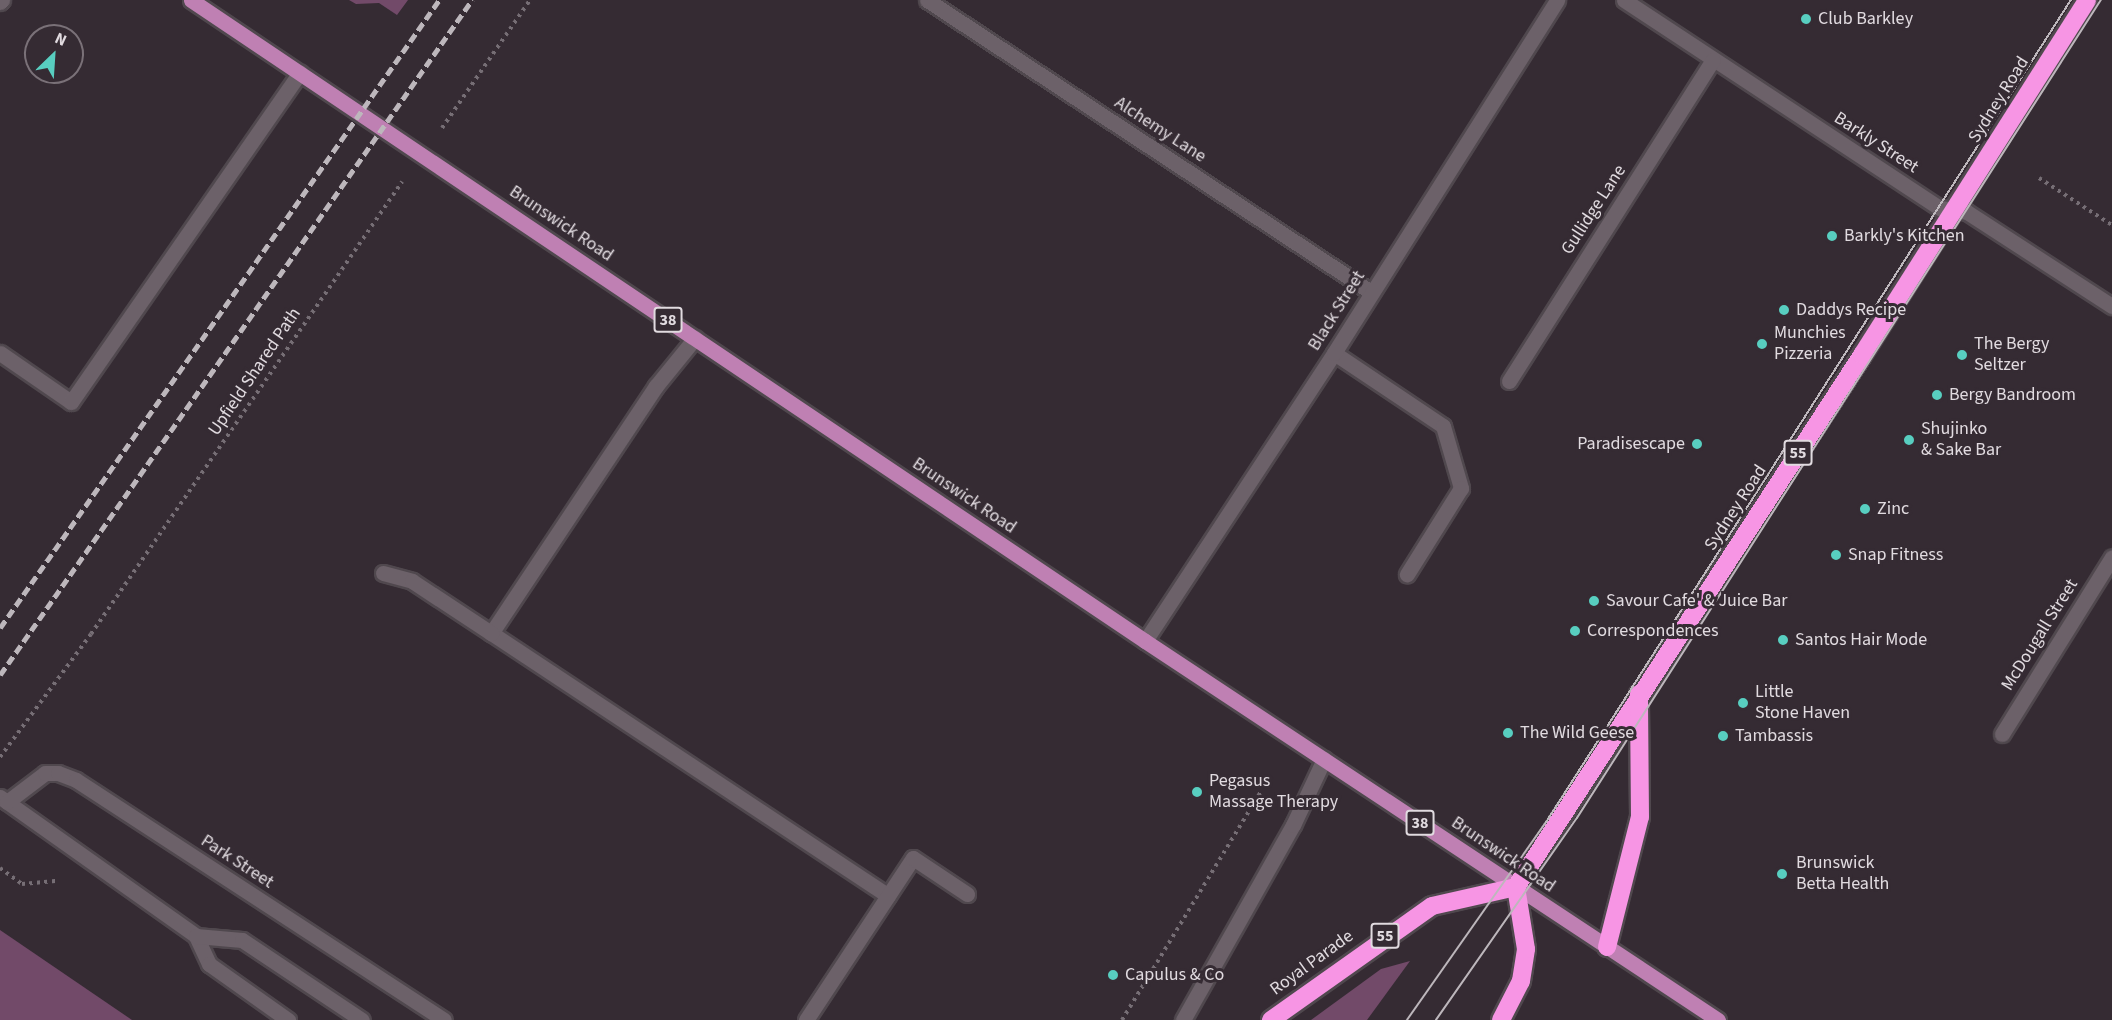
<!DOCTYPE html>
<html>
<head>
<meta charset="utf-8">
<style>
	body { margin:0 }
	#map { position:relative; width:2112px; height:1020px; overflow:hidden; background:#352b33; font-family:"Source Sans 3",sans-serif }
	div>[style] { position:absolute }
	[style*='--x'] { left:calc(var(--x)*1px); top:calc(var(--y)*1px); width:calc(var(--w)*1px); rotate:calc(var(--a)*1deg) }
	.green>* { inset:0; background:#724a69 }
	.path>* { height:4px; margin-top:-2px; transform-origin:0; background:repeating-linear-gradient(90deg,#766e75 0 3px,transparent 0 7.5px) }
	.roads { filter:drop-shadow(2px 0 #50484e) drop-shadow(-2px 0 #50484e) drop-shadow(0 2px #50484e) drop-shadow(0 -2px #50484e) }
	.minor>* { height:15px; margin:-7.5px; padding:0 7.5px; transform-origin:7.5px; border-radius:7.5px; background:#6c6169 }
	.major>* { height:15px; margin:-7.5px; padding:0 7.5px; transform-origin:7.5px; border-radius:7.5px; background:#bf80b3 }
	.highway>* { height:18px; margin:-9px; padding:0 9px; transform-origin:9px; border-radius:9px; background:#f795e4 }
	.tram>* { height:1.5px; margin:-0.75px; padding:0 0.75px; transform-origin:0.75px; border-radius:0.75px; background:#bdb7bc }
	.rail>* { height:4.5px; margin-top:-2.25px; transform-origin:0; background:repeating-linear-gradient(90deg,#bdb7bc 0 9px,transparent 0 13.5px) }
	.dots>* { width:16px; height:16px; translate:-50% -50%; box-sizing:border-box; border:3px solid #352b33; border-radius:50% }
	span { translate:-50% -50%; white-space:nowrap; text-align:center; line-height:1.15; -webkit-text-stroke:6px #352b33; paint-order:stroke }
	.shield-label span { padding:2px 4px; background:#352b33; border:2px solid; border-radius:4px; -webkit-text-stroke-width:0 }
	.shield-label { font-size:16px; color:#e1dbe0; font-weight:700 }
	.poi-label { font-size:18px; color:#e1dbe0 }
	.left { translate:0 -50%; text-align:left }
	.right { translate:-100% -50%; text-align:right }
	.street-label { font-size:18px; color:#e1dbe0 }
	.north { position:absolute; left:24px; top:24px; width:60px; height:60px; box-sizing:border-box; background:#352b33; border:2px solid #7a7178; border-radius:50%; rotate:25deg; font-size:16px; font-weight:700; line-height:24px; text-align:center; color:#e1dbe0 }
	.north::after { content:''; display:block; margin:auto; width:21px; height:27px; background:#58cec0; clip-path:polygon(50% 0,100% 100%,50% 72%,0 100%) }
</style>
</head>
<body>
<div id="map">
	<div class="green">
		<div style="clip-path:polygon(349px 0,408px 0,397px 15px,379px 3px,356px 4px)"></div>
		<div style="clip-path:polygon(0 930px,132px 1020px,0 1020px)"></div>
		<div style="clip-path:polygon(1410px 961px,1367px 1020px,1311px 1020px,1381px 969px)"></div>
	</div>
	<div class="path">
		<div style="--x:442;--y:128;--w:155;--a:-55.5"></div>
		<div style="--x:2039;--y:178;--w:87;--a:32.8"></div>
		<div style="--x:0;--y:757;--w:153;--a:-53.5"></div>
		<div style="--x:91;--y:634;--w:549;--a:-55.47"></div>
		<div style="--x:0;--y:868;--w:27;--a:36"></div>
		<div style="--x:22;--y:884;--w:36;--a:-5"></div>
		<div style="--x:1122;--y:1020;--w:268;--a:-58.7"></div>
	</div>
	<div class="roads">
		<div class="minor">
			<div style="--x:927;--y:0;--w:531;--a:33.33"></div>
			<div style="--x:1624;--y:0;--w:378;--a:33.4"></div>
			<div style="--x:1940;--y:208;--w:27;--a:8"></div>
			<div style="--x:1967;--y:212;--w:173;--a:33"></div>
			<div style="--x:0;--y:2;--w:3;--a:-45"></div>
			<div style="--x:695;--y:338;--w:62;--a:129.1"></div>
			<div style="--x:656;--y:386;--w:297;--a:123.7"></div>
			<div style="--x:491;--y:633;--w:476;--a:33.5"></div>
			<div style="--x:0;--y:353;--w:86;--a:34.6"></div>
			<div style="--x:71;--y:402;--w:401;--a:-55.2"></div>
			<div style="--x:1334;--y:353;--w:131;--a:33.8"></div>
			<div style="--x:1443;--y:426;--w:65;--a:73.8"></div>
			<div style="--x:1461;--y:488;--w:102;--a:122.1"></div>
			<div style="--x:1509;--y:381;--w:380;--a:-57.6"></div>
			<div style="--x:383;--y:573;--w:30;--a:15"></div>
			<div style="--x:412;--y:581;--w:95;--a:33.4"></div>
			<div style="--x:1145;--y:641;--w:344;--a:-56.7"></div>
			<div style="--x:1334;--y:353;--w:418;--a:-57.7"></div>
			<div style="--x:2002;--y:734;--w:208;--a:-58.1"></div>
			<div style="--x:0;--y:797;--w:240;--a:35.3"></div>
			<div style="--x:196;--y:936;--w:31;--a:65"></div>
			<div style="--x:209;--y:964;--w:97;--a:35.3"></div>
			<div style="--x:7;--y:802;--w:48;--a:-37.3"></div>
			<div style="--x:45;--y:773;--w:13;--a:0"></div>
			<div style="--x:58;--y:773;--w:19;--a:21"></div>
			<div style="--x:76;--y:780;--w:439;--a:33.1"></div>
			<div style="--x:196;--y:936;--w:46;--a:5"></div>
			<div style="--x:242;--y:940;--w:144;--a:33.7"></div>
			<div style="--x:806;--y:1020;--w:194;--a:-56.6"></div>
			<div style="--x:913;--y:858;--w:65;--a:33.7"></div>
			<div style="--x:1183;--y:1020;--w:224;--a:-60.6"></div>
			<div style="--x:1293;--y:825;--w:73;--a:-64.8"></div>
		</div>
		<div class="major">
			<div style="--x:191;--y:0;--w:1149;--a:33.9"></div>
			<div style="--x:1145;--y:641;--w:687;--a:33.48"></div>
		</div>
		<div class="highway">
			<div style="--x:1516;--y:887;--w:635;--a:-56.96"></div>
			<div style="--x:1862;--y:355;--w:420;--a:-57.6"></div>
			<div style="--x:1607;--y:947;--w:134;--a:-75.8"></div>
			<div style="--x:1640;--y:817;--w:123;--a:-90.5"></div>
			<div style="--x:1271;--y:1020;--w:197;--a:-35.3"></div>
			<div style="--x:1432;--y:906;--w:86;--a:-12.7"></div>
			<div style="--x:1501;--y:1020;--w:44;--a:-62.9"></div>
			<div style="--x:1521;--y:981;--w:32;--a:-81"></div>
			<div style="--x:1526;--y:949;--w:63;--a:-99.2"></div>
		</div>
	</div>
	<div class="tram">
		<div style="--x:1407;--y:1020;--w:240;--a:-54.9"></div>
		<div style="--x:1545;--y:824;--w:978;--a:-57.45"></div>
		<div style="--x:1436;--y:1020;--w:246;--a:-55.1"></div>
		<div style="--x:1577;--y:818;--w:971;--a:-57.36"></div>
	</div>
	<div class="rail">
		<div style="--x:0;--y:628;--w:766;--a:-55.04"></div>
		<div style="--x:0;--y:675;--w:824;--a:-55.04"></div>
	</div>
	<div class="dots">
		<div style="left:1806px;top:19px;background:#58cec0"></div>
		<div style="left:1832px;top:236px;background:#58cec0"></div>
		<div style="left:1784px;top:310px;background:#58cec0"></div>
		<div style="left:1762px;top:344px;background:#58cec0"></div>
		<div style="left:1962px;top:355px;background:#58cec0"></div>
		<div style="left:1937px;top:395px;background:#58cec0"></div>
		<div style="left:1909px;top:440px;background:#58cec0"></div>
		<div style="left:1697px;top:444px;background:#58cec0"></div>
		<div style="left:1865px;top:509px;background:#58cec0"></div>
		<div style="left:1836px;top:555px;background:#58cec0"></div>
		<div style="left:1594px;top:601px;background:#58cec0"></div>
		<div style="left:1575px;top:631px;background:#58cec0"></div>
		<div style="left:1783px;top:640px;background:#58cec0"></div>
		<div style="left:1743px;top:703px;background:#58cec0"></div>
		<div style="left:1508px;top:733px;background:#58cec0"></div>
		<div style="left:1723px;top:736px;background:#58cec0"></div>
		<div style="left:1197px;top:792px;background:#58cec0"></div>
		<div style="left:1782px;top:874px;background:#58cec0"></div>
		<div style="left:1113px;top:975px;background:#58cec0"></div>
	</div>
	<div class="shield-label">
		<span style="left:668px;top:320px">38</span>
		<span style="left:1798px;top:453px">55</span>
		<span style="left:1420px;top:823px">38</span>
		<span style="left:1385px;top:936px">55</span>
	</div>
	<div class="poi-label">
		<span class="left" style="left:1818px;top:19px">Club Barkley</span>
		<span class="left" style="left:1844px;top:236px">Barkly's Kitchen</span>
		<span class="left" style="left:1796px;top:310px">Daddys Recipe</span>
		<span class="left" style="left:1774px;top:344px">Munchies<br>Pizzeria</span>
		<span class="left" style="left:1974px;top:355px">The Bergy<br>Seltzer</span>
		<span class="left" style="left:1949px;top:395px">Bergy Bandroom</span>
		<span class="left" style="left:1921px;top:440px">Shujinko<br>&amp; Sake Bar</span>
		<span class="right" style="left:1685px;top:444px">Paradisescape</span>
		<span class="left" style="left:1877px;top:509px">Zinc</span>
		<span class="left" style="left:1848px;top:555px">Snap Fitness</span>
		<span class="left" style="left:1606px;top:601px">Savour Cafe' &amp; Juice Bar</span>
		<span class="left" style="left:1587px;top:631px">Correspondences</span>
		<span class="left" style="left:1795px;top:640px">Santos Hair Mode</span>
		<span class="left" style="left:1755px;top:703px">Little<br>Stone Haven</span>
		<span class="left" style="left:1520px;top:733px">The Wild Geese</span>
		<span class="left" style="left:1735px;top:736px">Tambassis</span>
		<span class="left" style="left:1209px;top:792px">Pegasus<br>Massage Therapy</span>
		<span class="left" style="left:1796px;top:874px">Brunswick<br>Betta Health</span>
		<span class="left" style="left:1125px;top:975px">Capulus &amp; Co</span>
	</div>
	<div class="street-label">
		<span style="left:1999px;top:100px;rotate:-58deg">Sydney Road</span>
		<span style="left:1160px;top:130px;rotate:33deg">Alchemy Lane</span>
		<span style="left:1876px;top:143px;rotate:33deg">Barkly Street</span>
		<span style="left:1594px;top:210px;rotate:-57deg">Gullidge Lane</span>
		<span style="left:561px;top:224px;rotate:34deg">Brunswick Road</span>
		<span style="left:1337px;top:311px;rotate:-58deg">Black Street</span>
		<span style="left:255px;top:372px;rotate:-56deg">Upfield Shared Path</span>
		<span style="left:964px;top:496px;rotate:34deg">Brunswick Road</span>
		<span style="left:1736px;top:508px;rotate:-57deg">Sydney Road</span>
		<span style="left:2040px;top:635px;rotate:-58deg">McDougall Street</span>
		<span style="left:1503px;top:855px;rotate:34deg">Brunswick Road</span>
		<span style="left:237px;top:862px;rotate:33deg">Park Street</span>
		<span style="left:1312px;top:963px;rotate:-36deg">Royal Parade</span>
	</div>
	<div class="north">N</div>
</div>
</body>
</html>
